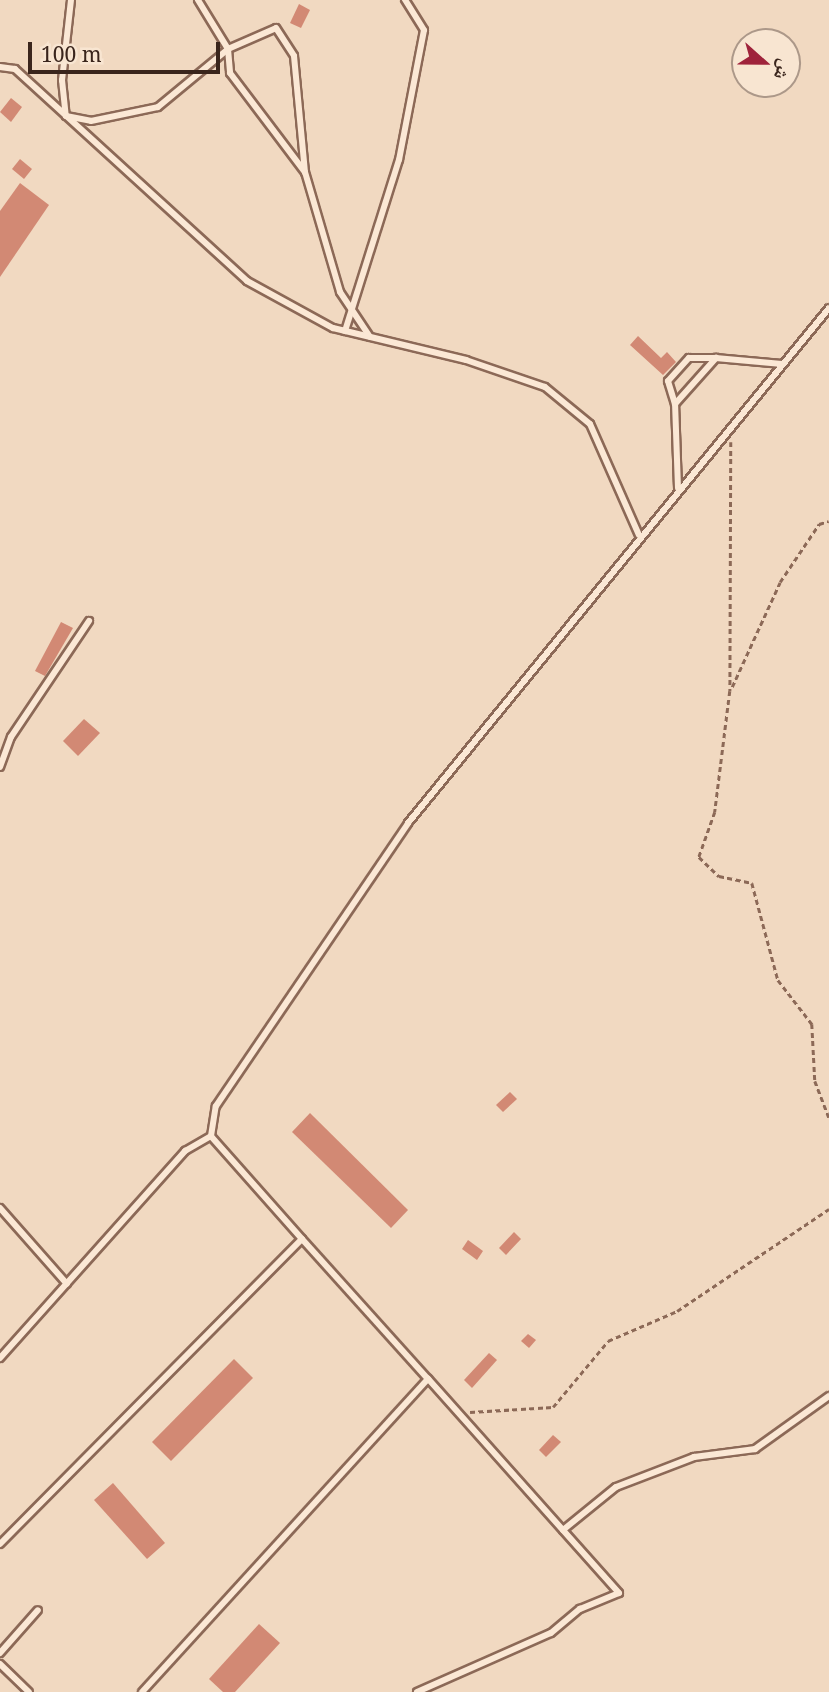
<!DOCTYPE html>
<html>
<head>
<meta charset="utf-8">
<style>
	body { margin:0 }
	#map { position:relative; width:829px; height:1692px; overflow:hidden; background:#f1d9c1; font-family:"Noto Serif","Noto Naskh Arabic",serif }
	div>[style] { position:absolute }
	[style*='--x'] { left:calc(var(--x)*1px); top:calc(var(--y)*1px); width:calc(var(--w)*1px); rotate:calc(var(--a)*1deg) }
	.building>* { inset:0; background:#d28974 }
	.path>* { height:2.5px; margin-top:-1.25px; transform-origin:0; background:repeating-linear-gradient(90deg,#8c6957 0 5px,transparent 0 8.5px) }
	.roads { filter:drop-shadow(2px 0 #8c6957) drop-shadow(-2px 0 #8c6957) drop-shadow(0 2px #8c6957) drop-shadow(0 -2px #8c6957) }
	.service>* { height:6px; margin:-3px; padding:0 3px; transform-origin:3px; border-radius:3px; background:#fbe8d5 }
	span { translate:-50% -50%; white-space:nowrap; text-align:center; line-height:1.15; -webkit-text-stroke:6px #f8e5d1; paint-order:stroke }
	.north { position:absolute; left:731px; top:28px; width:70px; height:70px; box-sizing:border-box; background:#f8e5d1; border:2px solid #ac9889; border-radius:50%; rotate:111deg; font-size:19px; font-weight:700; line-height:28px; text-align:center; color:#3a251c }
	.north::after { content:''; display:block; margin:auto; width:24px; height:32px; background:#9f233b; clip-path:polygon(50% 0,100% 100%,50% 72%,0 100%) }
	.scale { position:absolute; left:28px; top:42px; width:192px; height:32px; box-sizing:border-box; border:4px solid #3a251c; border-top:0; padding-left:9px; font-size:21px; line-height:24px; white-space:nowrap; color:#3a251c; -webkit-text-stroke:5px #f8e5d1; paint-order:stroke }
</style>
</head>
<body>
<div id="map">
	<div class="building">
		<div style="clip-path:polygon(299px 4px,310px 10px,301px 28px,290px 23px)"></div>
		<div style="clip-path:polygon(11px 98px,22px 107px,11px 122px,0 112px)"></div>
		<div style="clip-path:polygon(20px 159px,32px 169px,24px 179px,12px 169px)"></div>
		<div style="clip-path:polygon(20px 183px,49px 205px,0 277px,0 211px)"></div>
		<div style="clip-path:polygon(638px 336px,661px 358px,667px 352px,676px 362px,663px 375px,630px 345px)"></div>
		<div style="clip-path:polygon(61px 622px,73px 628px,45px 676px,35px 671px)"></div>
		<div style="clip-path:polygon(84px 719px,100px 733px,78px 756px,63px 741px)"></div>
		<div style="clip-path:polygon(510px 1092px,517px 1099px,503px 1112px,496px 1105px)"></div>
		<div style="clip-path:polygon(310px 1113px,408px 1210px,391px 1228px,292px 1132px)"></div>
		<div style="clip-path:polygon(514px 1232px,521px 1239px,506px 1255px,499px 1248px)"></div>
		<div style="clip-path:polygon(468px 1240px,483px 1251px,477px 1260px,462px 1249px)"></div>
		<div style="clip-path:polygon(528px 1334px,536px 1340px,529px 1348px,521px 1341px)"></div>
		<div style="clip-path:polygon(489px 1353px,497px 1360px,472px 1388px,464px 1380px)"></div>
		<div style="clip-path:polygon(234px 1359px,253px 1378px,171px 1461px,152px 1442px)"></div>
		<div style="clip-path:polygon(553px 1435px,561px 1442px,546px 1457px,539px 1450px)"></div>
		<div style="clip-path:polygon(113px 1483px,165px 1543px,147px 1559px,94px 1500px)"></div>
		<div style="clip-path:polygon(259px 1624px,280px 1643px,235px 1692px,223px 1692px,209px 1679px)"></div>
	</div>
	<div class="path">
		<div style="--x:731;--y:442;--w:249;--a:90.2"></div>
		<div style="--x:730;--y:691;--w:122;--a:97.1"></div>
		<div style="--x:715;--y:812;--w:48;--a:109.6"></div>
		<div style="--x:699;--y:857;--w:28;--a:44"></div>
		<div style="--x:719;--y:876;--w:34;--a:12"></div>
		<div style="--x:752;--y:883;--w:100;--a:75"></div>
		<div style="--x:778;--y:980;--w:56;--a:52.3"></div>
		<div style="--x:812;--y:1024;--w:57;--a:87"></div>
		<div style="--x:815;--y:1081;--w:39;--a:69"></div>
		<div style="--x:732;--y:687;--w:115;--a:-65.4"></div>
		<div style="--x:780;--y:582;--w:70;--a:-56.1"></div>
		<div style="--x:819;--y:524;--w:10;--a:-17"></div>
		<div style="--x:470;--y:1412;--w:83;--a:-3.4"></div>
		<div style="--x:553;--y:1407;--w:86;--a:-50.2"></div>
		<div style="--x:608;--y:1341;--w:75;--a:-23.5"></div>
		<div style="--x:677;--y:1311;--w:183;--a:-33.9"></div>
	</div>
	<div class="roads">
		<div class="service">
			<div style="--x:71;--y:0;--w:81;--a:96.4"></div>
			<div style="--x:62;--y:80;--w:36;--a:84"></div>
			<div style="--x:66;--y:116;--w:25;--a:11"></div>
			<div style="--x:91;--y:121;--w:68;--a:-11.8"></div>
			<div style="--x:158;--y:107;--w:91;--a:-39.6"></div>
			<div style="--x:228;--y:49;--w:52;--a:-23.6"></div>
			<div style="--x:276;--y:28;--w:33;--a:57"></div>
			<div style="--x:294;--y:56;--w:117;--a:84.6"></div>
			<div style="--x:305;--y:172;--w:125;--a:73.7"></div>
			<div style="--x:340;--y:292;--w:54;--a:56.3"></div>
			<div style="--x:198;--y:0;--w:57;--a:58.5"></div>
			<div style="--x:228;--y:49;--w:24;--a:85"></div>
			<div style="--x:230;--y:73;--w:123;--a:52.9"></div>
			<div style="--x:0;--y:67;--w:15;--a:8"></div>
			<div style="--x:15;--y:69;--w:314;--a:42.4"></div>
			<div style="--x:247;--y:281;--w:98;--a:28.7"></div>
			<div style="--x:333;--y:328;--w:137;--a:13.5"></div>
			<div style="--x:466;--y:360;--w:83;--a:18.9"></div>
			<div style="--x:545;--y:387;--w:58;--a:39.4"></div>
			<div style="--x:590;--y:424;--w:121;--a:66.2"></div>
			<div style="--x:345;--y:331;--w:179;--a:-72.5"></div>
			<div style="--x:399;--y:160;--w:132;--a:-79.1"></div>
			<div style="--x:424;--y:30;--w:36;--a:-122"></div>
			<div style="--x:675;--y:404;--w:24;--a:-107"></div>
			<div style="--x:668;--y:381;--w:31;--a:-48"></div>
			<div style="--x:689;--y:358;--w:27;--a:0"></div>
			<div style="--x:678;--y:488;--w:84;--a:-92"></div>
			<div style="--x:675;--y:404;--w:62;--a:-48.3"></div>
			<div style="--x:716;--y:358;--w:66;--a:5.2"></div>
			<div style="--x:0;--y:767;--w:32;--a:-70"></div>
			<div style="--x:11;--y:737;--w:140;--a:-56.1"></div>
			<div style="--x:0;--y:1208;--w:101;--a:48.6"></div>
			<div style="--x:0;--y:1358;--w:278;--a:-48.2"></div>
			<div style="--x:185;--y:1151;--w:30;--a:-30"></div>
			<div style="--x:563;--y:1530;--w:68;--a:-39.1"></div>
			<div style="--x:616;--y:1487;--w:84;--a:-21"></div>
			<div style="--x:694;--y:1457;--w:62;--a:-7.5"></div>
			<div style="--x:755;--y:1449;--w:91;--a:-35.6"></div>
			<div style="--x:0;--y:1544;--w:429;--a:-45.3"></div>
			<div style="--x:302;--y:1239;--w:137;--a:-131.5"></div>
			<div style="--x:211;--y:1136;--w:30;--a:-81"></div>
			<div style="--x:216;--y:1106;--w:342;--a:-55.8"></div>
			<div style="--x:408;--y:823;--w:665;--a:-50.73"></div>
			<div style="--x:0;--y:1653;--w:57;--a:-48.5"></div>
			<div style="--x:0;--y:1664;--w:40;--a:44"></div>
			<div style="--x:142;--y:1692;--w:424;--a:-47.6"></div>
			<div style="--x:428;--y:1379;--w:188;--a:-132"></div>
			<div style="--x:417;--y:1692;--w:146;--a:-23.8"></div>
			<div style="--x:551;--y:1633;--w:38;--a:-40"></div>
			<div style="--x:580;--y:1609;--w:42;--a:-22.3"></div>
			<div style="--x:619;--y:1593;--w:287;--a:-131.7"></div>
		</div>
	</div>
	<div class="north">ش</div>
	<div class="scale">100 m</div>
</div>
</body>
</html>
